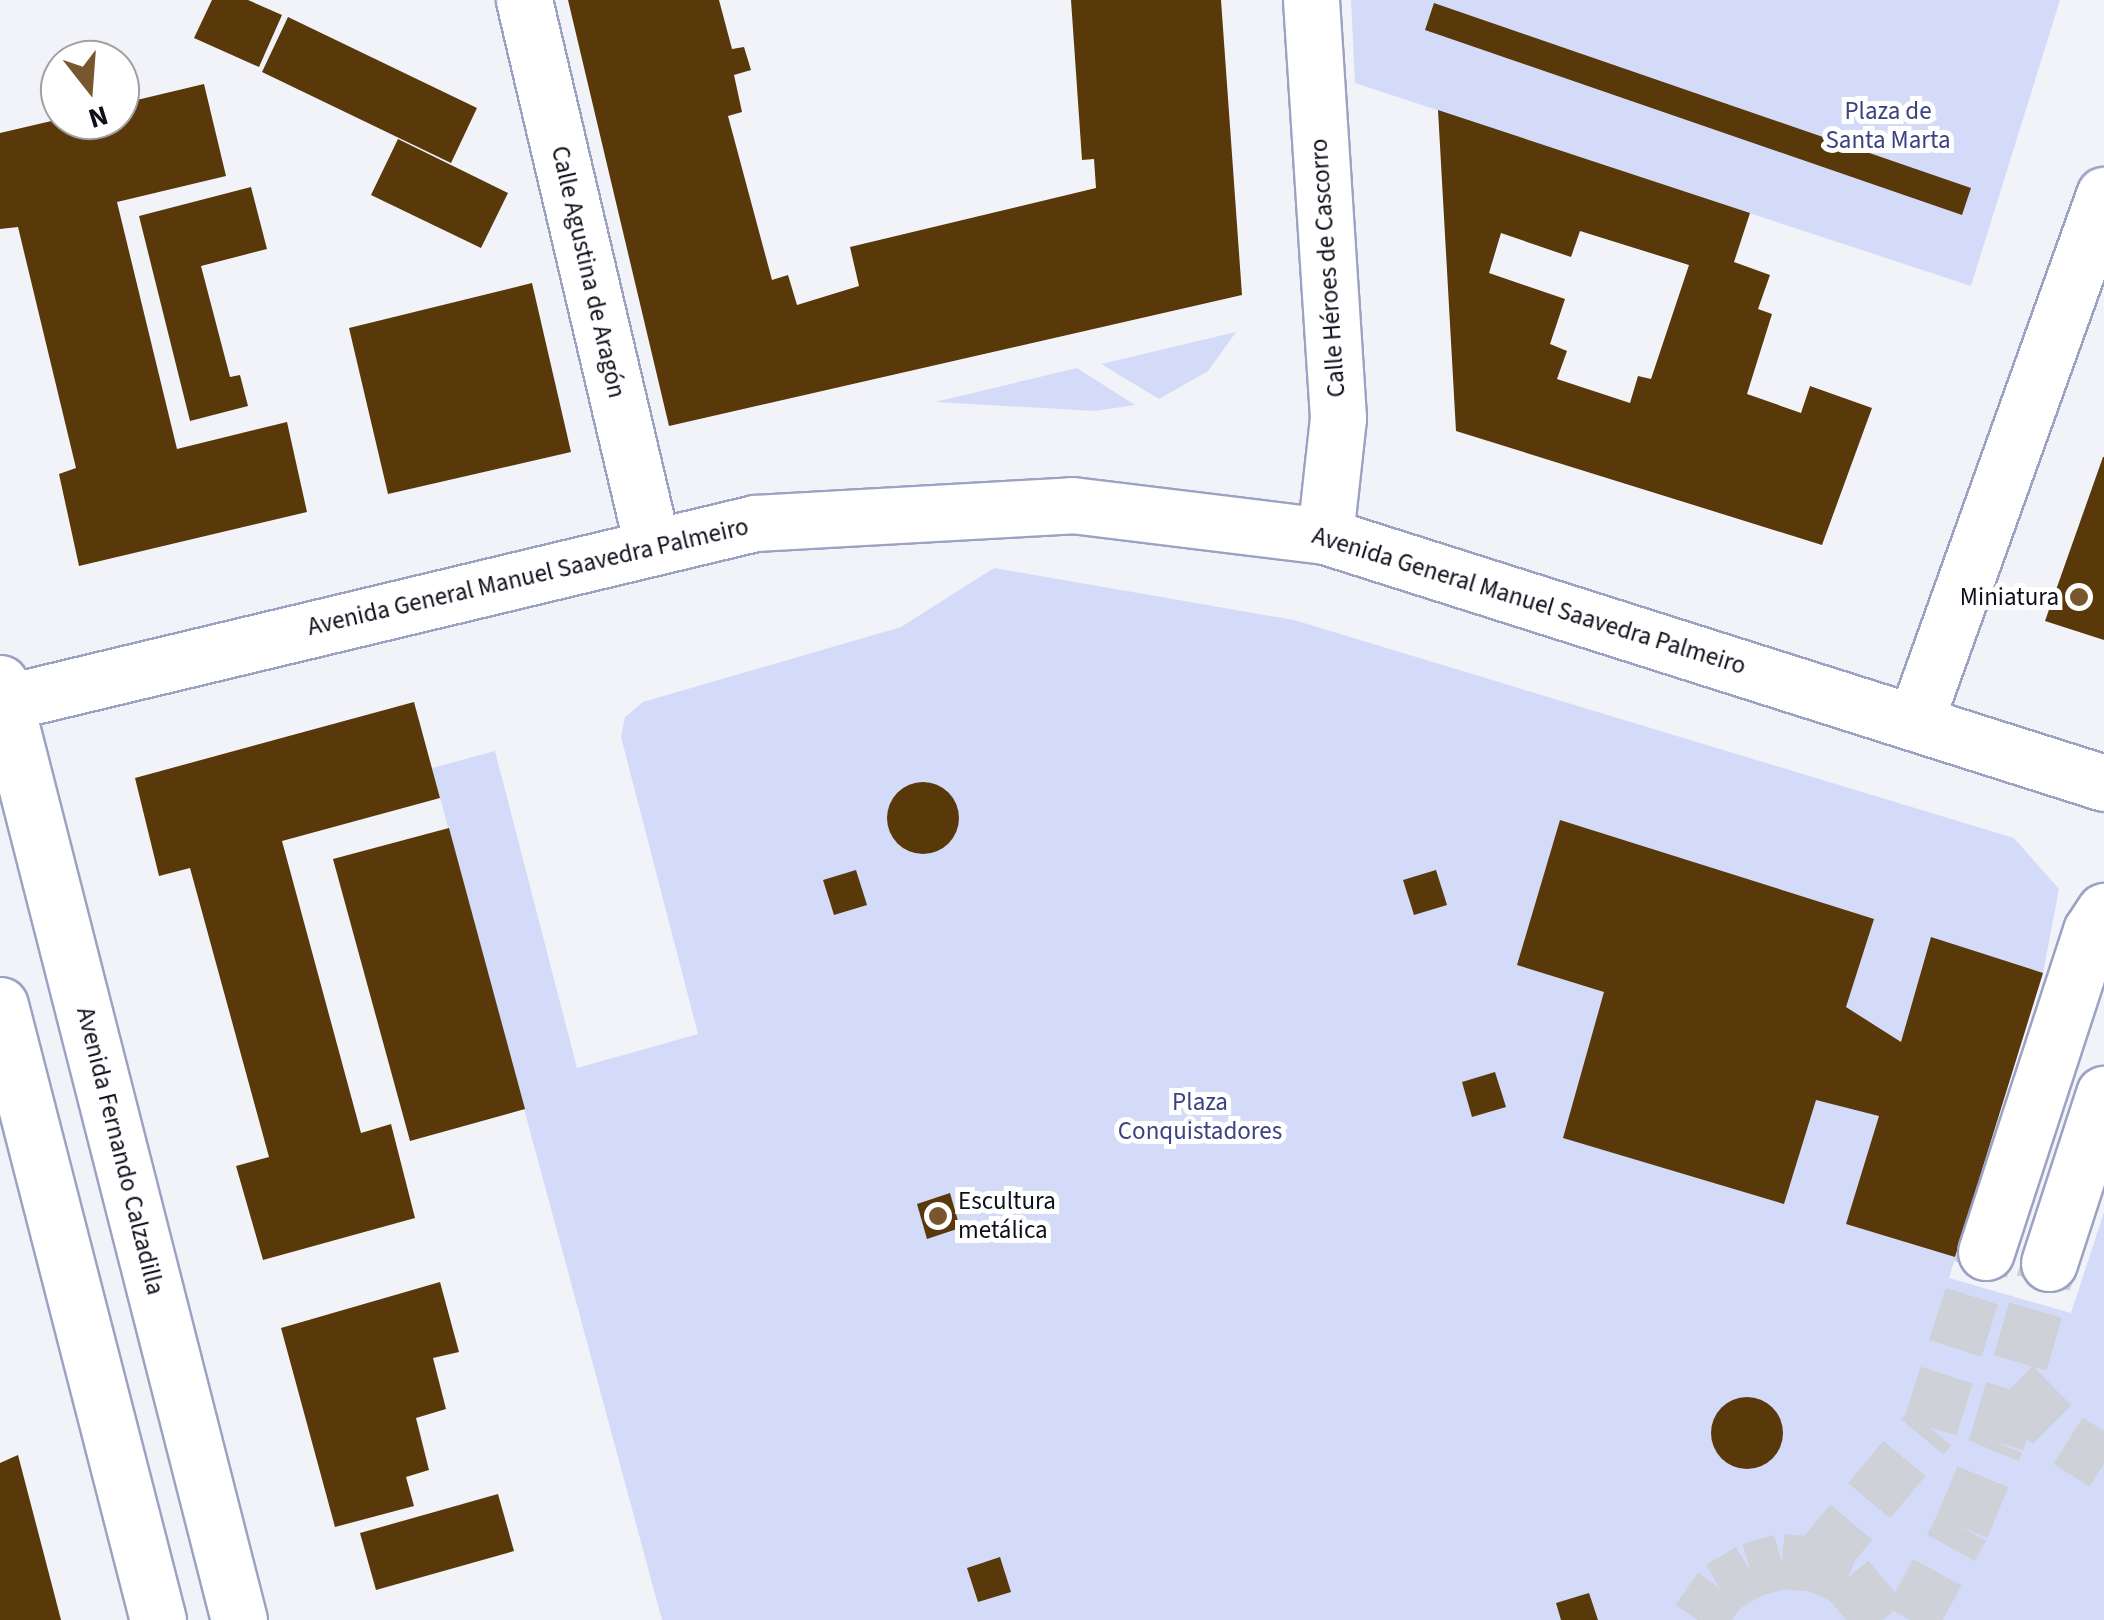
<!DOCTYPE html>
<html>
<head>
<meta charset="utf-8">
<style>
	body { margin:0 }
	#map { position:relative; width:2104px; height:1620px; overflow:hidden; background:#f1f3f9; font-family:"Source Sans 3",sans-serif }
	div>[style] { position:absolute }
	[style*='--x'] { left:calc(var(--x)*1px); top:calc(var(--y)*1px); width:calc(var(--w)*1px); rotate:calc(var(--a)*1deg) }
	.green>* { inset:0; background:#d4dbf9 }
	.building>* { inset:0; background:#59380a }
	.round { border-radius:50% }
	.minor-tunnel>* { height:55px; margin-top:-27.5px; transform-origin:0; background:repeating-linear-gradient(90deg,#cfd1d8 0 55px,transparent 0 83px) }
	.roads { filter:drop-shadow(2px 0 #9ca2c2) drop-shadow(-2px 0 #9ca2c2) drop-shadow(0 2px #9ca2c2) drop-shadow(0 -2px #9ca2c2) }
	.minor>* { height:55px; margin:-27.5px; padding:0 27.5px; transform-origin:27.5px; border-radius:27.5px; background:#fff }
	.dots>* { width:28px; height:28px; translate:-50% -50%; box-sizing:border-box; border:5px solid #fff; border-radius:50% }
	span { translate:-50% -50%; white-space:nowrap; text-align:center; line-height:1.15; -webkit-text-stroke:10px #fff; paint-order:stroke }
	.park-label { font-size:25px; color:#3b4381 }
	.street-label { font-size:25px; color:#0e101b }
	.poi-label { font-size:25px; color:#0e101b }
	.right { translate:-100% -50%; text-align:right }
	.left { translate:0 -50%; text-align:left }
	.north { position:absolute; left:40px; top:40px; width:100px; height:100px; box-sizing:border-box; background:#fff; border:2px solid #9f9fa4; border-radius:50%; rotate:163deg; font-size:28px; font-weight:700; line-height:40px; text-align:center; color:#0e101b }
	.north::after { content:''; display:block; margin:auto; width:35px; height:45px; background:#79572e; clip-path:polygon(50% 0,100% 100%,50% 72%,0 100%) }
</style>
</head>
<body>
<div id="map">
	<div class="green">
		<div style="clip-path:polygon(1351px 0,2060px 0,1971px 286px,1355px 83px)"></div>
		<div style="clip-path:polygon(1236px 332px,1208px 371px,1159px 399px,1101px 364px)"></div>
		<div style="clip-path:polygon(1077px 368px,1135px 405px,1095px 411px,935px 402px)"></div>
		<div style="clip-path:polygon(994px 568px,1294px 620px,2014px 838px,2059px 889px,2043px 973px,1949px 1278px,2071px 1313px,2104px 1212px,2104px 1620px,662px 1620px,432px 768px,495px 751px,577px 1068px,698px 1034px,621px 737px,625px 717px,643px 702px,901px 627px)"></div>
	</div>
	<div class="building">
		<div style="clip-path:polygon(212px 0,248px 0,282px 15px,259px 67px,194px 38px)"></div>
		<div style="clip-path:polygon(568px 0,719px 0,732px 49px,744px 47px,751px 70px,734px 75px,742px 112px,728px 116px,772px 280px,788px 275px,797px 305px,859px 286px,850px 247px,1096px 188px,1094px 159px,1082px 160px,1071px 0,1221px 0,1242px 295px,669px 426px)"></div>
		<div style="clip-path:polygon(1434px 3px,1971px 188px,1962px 215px,1425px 30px)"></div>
		<div style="clip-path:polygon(288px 17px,477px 108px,451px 163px,262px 72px)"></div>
		<div style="clip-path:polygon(204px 84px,226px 176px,117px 202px,177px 449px,287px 422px,307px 512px,79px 566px,59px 474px,76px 468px,18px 227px,0 229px,0 133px,60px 119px,120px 120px,120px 104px)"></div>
		<div style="clip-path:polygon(evenodd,1438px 110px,1750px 213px,1734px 262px,1770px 275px,1758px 309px,1772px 314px,1747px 394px,1801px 413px,1810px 386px,1872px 408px,1822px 545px,1456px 431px,1438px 110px,1580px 231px,1689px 265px,1651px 379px,1638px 376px,1630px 403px,1557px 379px,1567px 351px,1550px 344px,1565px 299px,1489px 273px,1501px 233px,1571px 257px,1580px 231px)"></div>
		<div style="clip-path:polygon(398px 139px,508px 193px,481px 248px,371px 195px)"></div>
		<div style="clip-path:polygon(251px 187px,267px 249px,201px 266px,230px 377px,240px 375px,248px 406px,190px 421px,139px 216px)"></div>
		<div style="clip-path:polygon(532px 283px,571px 452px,388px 494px,349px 328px)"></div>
		<div style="clip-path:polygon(2103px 457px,2104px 457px,2104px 640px,2045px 621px)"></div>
		<div style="clip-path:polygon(414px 702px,440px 798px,282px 841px,361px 1133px,391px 1124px,415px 1218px,263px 1260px,236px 1166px,269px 1157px,190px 868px,159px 876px,135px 778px)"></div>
		<div class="round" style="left:887px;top:782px;width:72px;height:72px"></div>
		<div style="clip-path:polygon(1560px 820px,1874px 919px,1846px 1007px,1901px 1042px,1931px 937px,2043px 973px,1955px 1257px,1846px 1224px,1879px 1116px,1816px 1100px,1784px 1204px,1563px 1138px,1604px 992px,1517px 965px)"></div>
		<div style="clip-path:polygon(449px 828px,525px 1109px,410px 1141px,333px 859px)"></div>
		<div style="clip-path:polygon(856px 870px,867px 905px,834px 915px,823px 880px)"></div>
		<div style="clip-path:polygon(1436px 870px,1447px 905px,1414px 915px,1403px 880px)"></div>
		<div style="clip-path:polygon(1495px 1072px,1506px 1107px,1472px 1117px,1462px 1082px)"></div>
		<div style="clip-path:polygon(950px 1193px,960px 1228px,927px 1239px,917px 1204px)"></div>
		<div style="clip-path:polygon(440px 1282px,459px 1352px,433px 1358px,446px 1409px,416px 1418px,429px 1470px,406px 1477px,414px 1506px,335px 1527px,281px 1328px)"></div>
		<div class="round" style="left:1711px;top:1397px;width:72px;height:72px"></div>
		<div style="clip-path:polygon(18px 1455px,54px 1593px,61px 1620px,0 1620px,0 1463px)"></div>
		<div style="clip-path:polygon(498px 1494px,514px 1551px,376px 1590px,360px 1533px)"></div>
		<div style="clip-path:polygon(1000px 1557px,1011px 1592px,978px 1602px,967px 1568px)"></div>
		<div style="clip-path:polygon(1589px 1593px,1598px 1620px,1561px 1620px,1556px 1603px)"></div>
	</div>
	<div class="minor-tunnel">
		<div style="--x:2013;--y:1385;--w:78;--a:45"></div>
		<div style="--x:2068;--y:1440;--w:43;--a:32.6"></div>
		<div style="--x:1816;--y:1564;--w:178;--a:-50.2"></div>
		<div style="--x:1930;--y:1427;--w:184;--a:-72.3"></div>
		<div style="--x:1698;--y:1620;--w:39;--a:-55"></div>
		<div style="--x:1720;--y:1588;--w:35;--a:-31"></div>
		<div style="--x:1750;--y:1570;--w:33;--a:-16"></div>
		<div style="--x:1782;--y:1561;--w:34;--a:5"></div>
		<div style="--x:1816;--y:1564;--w:34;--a:24"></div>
		<div style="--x:1847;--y:1578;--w:55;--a:49.4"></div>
		<div style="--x:1911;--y:1620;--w:106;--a:-61.3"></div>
		<div style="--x:1962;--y:1527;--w:92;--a:-67.6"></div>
		<div style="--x:1997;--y:1442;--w:186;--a:-73.8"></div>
	</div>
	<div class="roads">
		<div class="minor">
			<div style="--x:524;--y:0;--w:560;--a:76.78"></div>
			<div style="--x:1311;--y:0;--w:419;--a:86.3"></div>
			<div style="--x:1338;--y:418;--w:119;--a:96.3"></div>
			<div style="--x:0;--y:683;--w:967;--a:75.69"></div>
			<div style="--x:0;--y:704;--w:776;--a:-13.48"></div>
			<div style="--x:755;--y:523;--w:318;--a:-3.2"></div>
			<div style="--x:1072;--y:505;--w:255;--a:7"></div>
			<div style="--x:1325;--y:536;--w:817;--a:17.59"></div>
			<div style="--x:1916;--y:719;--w:557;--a:-70.26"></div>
			<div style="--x:0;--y:1005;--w:635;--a:75.59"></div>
			<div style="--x:1986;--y:1252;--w:338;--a:-71.9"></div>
			<div style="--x:2091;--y:931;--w:24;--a:-57"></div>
			<div style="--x:2049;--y:1263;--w:178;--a:-72"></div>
		</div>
	</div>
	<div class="dots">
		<div style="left:2079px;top:597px;background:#79572e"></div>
		<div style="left:938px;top:1216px;background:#79572e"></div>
	</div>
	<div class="park-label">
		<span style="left:1888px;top:126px">Plaza de<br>Santa Marta</span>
		<span style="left:1200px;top:1117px">Plaza<br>Conquistadores</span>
	</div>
	<div class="street-label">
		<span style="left:1328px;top:268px;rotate:-94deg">Calle Héroes de Cascorro</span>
		<span style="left:588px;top:272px;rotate:77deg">Calle Agustina de Aragón</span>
		<span style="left:528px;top:577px;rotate:-13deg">Avenida General Manuel Saavedra Palmeiro</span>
		<span style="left:1529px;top:601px;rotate:17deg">Avenida General Manuel Saavedra Palmeiro</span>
		<span style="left:120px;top:1151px;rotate:76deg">Avenida Fernando Calzadilla</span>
	</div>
	<div class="poi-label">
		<span class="right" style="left:2059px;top:597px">Miniatura</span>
		<span class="left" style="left:958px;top:1216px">Escultura<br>metálica</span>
	</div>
	<div class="north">N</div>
</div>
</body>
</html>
